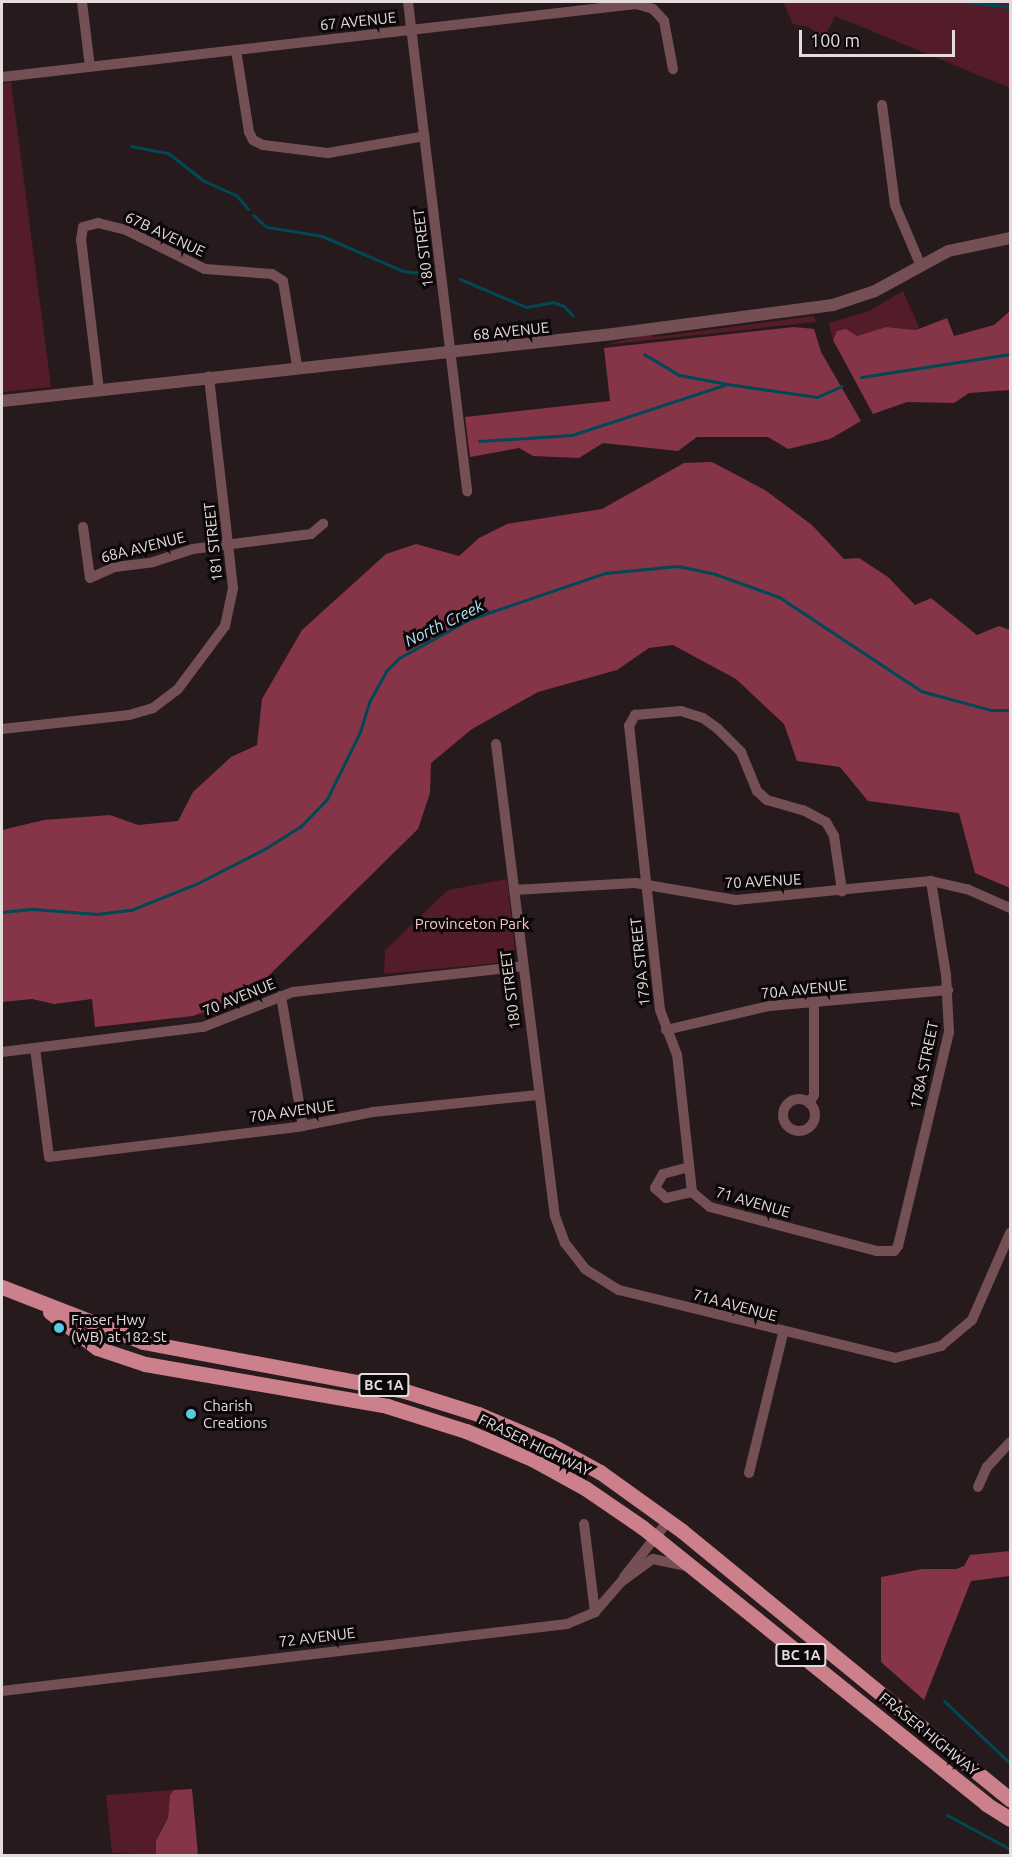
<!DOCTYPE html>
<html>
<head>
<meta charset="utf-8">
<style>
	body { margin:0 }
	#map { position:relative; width:1012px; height:1857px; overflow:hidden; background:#271a1c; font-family:Ubuntu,sans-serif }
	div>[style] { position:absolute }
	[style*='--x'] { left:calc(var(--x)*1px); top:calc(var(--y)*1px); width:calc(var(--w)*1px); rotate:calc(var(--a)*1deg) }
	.green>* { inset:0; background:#541b28 }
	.forest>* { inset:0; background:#853547 }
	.stream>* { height:3px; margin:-1.5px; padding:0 1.5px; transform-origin:1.5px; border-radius:1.5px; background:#004856 }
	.minor>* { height:10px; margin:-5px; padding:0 5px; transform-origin:5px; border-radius:5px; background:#745055 }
	.minor>.ring { margin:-5px; padding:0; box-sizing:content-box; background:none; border:10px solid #745055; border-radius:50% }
	.tertiary>* { height:12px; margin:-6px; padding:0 6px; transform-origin:6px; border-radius:6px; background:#745055 }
	.primary>* { height:15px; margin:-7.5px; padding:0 7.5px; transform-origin:7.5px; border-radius:7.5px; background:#cb808c }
	.dots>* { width:16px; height:16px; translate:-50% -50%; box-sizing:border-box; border:3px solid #0c0708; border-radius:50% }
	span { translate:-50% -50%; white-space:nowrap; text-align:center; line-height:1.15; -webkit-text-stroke:6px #0c0708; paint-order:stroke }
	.shield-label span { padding:2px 4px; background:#0c0708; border:2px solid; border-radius:4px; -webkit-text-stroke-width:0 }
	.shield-label { font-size:14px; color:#e5dbdc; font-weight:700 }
	.street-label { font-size:15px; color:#e5dbdc }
	.park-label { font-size:15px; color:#f8c7ce }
	.poi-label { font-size:15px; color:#e5dbdc }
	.left { translate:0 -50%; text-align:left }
	.water-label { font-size:16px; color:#b3e6f4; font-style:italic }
	.frame { position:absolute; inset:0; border:3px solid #e5dbdc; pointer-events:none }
	.scale { position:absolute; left:799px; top:30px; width:156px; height:27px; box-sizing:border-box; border:3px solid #e5dbdc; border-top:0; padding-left:8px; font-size:18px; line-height:21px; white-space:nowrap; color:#e5dbdc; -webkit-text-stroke:4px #0c0708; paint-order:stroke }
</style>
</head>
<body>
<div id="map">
	<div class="green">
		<div style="clip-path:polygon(783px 2px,1010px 2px,1010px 88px,835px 16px,824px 38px,809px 27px,793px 24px)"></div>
		<div style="clip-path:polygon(11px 82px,51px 387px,2px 392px,2px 84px)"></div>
		<div style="clip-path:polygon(903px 291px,919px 327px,917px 330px,886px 327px,857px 336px,837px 332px,833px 340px,829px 323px,869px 311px)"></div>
		<div style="clip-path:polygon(814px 316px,816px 322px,604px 345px,649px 334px,655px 337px)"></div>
		<div style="clip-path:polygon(507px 879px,515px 949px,508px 962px,384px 974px,385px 950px,448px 890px)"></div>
		<div style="clip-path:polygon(269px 975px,272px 984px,210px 1013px,193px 1016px,255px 989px)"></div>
		<div style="clip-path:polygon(260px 991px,260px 996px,205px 1018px,96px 1032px,202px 1018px)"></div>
		<div style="clip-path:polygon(174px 1790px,170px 1795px,168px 1818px,158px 1836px,156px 1855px,112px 1853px,106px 1795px)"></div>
	</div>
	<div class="forest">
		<div style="clip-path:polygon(1010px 311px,1010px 390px,969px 393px,954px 403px,907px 402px,873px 414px,833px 340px,837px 331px,846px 329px,857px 336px,886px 327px,916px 330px,947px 318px,954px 336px,994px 325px)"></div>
		<div style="clip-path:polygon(794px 327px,814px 329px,821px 352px,861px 421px,830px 439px,788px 449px,768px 437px,697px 437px,678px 451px,603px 443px,579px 458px,533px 456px,519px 448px,470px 457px,465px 417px,610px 401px,604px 348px)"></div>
		<div style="clip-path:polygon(712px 462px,765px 490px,812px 525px,844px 559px,859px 558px,888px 577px,915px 605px,931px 598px,977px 635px,999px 626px,1010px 630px,1010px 888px,975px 873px,959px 813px,868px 801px,840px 767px,797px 761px,784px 724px,736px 679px,673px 645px,649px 648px,617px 670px,538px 692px,472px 729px,431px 763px,430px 793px,418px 829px,255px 989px,193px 1016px,95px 1027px,92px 999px,54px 1004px,32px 999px,2px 1002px,2px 830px,44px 820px,110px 815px,138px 825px,178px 821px,193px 792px,231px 757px,257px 745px,262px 699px,302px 630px,386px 554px,416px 544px,459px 556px,479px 538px,507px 524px,602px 509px,684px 463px)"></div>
		<div style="clip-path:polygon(1010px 1546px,1010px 1576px,971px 1581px,924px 1700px,881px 1662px,881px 1577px,922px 1569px,956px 1569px,964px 1566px,970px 1555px,1010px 1551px)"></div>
		<div style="clip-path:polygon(192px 1789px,198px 1855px,156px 1855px,156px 1841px,168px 1818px,170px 1795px,174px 1790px)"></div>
	</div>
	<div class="stream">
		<div style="--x:966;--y:2;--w:44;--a:6.5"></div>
		<div style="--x:131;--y:146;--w:38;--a:11"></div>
		<div style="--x:168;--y:153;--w:46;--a:37.9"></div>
		<div style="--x:204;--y:181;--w:36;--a:24"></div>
		<div style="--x:237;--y:196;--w:17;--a:50"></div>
		<div style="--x:253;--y:215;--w:18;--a:41"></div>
		<div style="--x:267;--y:227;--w:56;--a:9.3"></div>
		<div style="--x:322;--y:236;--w:88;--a:23.4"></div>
		<div style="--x:403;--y:271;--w:24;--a:7"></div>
		<div style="--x:460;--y:279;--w:72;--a:23"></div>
		<div style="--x:526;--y:307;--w:27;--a:-10"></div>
		<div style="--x:553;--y:302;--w:12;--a:20"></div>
		<div style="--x:564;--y:306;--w:13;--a:48"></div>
		<div style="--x:644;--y:354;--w:41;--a:31"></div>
		<div style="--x:679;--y:375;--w:49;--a:10.6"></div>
		<div style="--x:727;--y:384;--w:91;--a:8.2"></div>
		<div style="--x:817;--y:397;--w:27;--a:-24"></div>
		<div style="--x:861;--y:377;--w:151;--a:-8.8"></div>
		<div style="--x:479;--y:441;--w:93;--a:-3.7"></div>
		<div style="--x:572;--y:435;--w:163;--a:-18.2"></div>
		<div style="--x:2;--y:912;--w:31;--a:-6"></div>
		<div style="--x:33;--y:909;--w:64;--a:4.5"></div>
		<div style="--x:97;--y:914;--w:34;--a:-7"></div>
		<div style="--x:131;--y:910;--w:72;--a:-21.9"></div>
		<div style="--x:198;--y:883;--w:76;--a:-27.2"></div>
		<div style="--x:266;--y:848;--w:40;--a:-32"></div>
		<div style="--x:300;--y:827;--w:39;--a:-46"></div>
		<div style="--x:327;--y:799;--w:75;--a:-63.8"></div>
		<div style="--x:360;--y:732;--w:31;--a:-73"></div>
		<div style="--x:369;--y:702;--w:37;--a:-61"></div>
		<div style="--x:387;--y:670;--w:17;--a:-45"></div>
		<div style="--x:399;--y:658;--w:81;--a:-28.8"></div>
		<div style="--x:470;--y:619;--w:143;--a:-18.8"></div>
		<div style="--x:605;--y:573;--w:73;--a:-5.5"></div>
		<div style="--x:678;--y:566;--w:38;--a:12"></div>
		<div style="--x:715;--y:574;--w:68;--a:19.8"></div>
		<div style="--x:779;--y:597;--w:170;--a:33.5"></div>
		<div style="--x:921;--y:691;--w:73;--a:15.2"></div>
		<div style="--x:991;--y:710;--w:19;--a:0"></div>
		<div style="--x:944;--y:1701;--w:91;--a:43.2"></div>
		<div style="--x:947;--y:1815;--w:72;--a:28.4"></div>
	</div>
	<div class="minor">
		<div style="--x:82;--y:2;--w:65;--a:83"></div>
		<div style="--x:408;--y:2;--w:493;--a:83.1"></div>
		<div style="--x:236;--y:50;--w:83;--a:81"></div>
		<div style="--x:249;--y:132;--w:9;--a:63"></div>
		<div style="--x:253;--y:140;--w:11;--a:27"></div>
		<div style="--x:263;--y:145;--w:65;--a:7"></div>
		<div style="--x:328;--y:153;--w:98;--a:-9.9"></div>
		<div style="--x:2;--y:77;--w:638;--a:-6.57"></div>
		<div style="--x:636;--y:4;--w:18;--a:16"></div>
		<div style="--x:653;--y:9;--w:16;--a:47"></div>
		<div style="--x:664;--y:21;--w:49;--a:79.4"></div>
		<div style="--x:882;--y:105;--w:101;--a:82.6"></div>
		<div style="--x:895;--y:205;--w:64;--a:67"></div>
		<div style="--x:99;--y:390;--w:151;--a:-96.8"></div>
		<div style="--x:81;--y:240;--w:13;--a:-81"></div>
		<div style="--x:83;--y:227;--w:16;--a:-15"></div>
		<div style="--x:98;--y:223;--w:29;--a:14"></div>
		<div style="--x:126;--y:230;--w:88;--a:26.3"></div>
		<div style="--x:205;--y:269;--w:67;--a:4.3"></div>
		<div style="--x:272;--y:274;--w:13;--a:32"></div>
		<div style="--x:283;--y:281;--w:86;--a:80.6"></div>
		<div style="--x:83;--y:527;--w:51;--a:82.2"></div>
		<div style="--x:90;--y:578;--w:27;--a:-24"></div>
		<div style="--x:115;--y:567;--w:38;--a:-7"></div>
		<div style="--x:153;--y:562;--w:42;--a:-18"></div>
		<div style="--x:193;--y:549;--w:119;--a:-7.2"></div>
		<div style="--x:311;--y:534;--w:16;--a:-40"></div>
		<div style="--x:2;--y:729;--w:128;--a:-6.3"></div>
		<div style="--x:129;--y:715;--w:25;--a:-16"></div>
		<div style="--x:153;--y:708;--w:31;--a:-37"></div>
		<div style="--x:178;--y:689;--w:79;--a:-53.3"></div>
		<div style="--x:225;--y:626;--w:39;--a:-78"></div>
		<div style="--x:233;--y:588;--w:213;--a:-96.5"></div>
		<div style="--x:496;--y:744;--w:476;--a:82.9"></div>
		<div style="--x:555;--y:1216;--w:29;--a:70"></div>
		<div style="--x:565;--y:1243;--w:33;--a:52"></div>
		<div style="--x:585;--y:1269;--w:40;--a:32"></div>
		<div style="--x:619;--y:1290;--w:284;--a:13.8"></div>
		<div style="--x:895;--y:1358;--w:48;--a:-14.6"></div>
		<div style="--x:941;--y:1346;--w:40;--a:-40"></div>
		<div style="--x:972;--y:1320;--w:95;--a:-66.4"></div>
		<div style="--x:514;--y:890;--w:121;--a:-3.3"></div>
		<div style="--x:635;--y:883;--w:102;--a:9.6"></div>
		<div style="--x:736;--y:900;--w:196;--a:-5.6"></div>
		<div style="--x:931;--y:881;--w:37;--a:13"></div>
		<div style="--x:967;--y:889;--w:47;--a:23.8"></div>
		<div style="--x:281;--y:996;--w:132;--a:80.4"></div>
		<div style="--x:666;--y:1030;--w:106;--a:-13.1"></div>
		<div style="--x:769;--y:1006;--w:180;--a:-5.1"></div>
		<div style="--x:35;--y:1048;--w:110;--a:82.7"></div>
		<div style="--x:49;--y:1157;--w:250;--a:-6.9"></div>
		<div style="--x:297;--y:1127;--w:77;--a:-11.2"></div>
		<div style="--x:373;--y:1112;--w:166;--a:-5.9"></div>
		<div style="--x:2;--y:1052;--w:203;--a:-7.1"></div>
		<div style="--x:203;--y:1027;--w:97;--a:-21.3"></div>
		<div style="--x:293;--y:992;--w:231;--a:-6.4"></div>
		<div class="ring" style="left:783px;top:1099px;width:22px;height:22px"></div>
		<div style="--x:809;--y:1103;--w:9;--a:-58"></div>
		<div style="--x:814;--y:1095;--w:92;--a:-90"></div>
		<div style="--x:689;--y:1167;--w:27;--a:165"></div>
		<div style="--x:663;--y:1174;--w:16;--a:120"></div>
		<div style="--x:655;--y:1188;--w:15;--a:42"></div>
		<div style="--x:666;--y:1198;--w:27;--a:-13"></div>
		<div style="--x:692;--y:1192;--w:138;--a:-96.2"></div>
		<div style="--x:677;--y:1055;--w:48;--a:-110.7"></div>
		<div style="--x:660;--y:1010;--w:286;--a:-96.2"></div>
		<div style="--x:629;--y:726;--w:13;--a:-61"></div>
		<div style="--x:635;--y:715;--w:46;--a:-5"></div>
		<div style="--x:681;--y:711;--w:23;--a:18"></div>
		<div style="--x:703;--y:718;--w:19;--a:36"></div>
		<div style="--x:718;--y:729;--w:33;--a:45"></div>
		<div style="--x:741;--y:752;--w:42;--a:67.7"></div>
		<div style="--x:757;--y:791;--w:13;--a:42"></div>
		<div style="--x:767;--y:800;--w:37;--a:16"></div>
		<div style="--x:803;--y:810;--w:26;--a:28"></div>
		<div style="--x:826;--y:822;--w:16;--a:60"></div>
		<div style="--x:834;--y:836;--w:56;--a:81.7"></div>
		<div style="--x:692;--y:1192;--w:23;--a:40"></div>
		<div style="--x:710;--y:1207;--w:173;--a:14.8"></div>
		<div style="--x:877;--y:1251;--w:17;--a:0"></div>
		<div style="--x:894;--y:1251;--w:6;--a:-51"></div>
		<div style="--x:898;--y:1246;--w:220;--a:-76.6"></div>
		<div style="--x:949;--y:1032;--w:57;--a:-93"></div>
		<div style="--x:946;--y:975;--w:95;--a:-99.1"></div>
		<div style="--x:749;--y:1473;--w:144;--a:-76.3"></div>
		<div style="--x:978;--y:1487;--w:22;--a:-66"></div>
		<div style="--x:987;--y:1467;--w:34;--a:-47"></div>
		<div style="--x:584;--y:1524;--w:89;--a:82.9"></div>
		<div style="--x:624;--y:1577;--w:71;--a:-51.8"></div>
		<div style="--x:2;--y:1691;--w:569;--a:-6.76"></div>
		<div style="--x:567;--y:1624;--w:30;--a:-23"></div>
		<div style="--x:595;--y:1612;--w:40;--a:-49"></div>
		<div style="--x:621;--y:1582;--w:39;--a:-36"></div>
		<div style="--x:653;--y:1559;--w:34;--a:12"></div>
	</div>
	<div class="tertiary">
		<div style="--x:2;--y:401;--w:615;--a:-6.26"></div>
		<div style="--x:613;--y:334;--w:222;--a:-7.5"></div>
		<div style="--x:833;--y:305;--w:44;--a:-18.4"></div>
		<div style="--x:875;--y:291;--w:83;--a:-28.7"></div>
		<div style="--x:948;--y:251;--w:63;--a:-11.8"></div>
	</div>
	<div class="primary">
		<div style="--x:2;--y:1287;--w:151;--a:21.3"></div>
		<div style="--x:143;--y:1342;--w:267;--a:10.6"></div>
		<div style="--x:405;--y:1391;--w:77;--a:17.5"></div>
		<div style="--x:478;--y:1414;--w:79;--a:23"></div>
		<div style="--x:551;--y:1445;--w:56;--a:28.9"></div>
		<div style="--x:600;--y:1472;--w:101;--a:35.7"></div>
		<div style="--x:682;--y:1531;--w:424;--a:39.3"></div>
		<div style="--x:50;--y:1312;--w:59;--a:37.5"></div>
		<div style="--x:97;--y:1348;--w:51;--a:18.4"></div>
		<div style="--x:145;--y:1364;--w:246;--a:9.8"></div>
		<div style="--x:387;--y:1406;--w:83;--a:17.6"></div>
		<div style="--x:466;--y:1431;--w:72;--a:23"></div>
		<div style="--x:532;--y:1459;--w:60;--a:28.7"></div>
		<div style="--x:585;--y:1488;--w:69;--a:34.4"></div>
		<div style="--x:642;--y:1527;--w:442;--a:38.8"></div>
		<div style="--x:986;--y:1804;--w:28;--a:32"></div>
	</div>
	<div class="dots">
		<div style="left:59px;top:1328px;background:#58c9e3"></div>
		<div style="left:191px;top:1414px;background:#58c9e3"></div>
	</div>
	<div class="shield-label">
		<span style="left:384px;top:1385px">BC 1A</span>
		<span style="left:801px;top:1655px">BC 1A</span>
	</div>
	<div class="street-label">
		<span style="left:358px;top:21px;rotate:-6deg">67 AVENUE</span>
		<span style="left:165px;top:234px;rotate:25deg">67B AVENUE</span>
		<span style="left:423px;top:248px;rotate:-97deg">180 STREET</span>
		<span style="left:511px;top:331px;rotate:-6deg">68 AVENUE</span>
		<span style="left:213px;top:542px;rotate:-96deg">181 STREET</span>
		<span style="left:143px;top:547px;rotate:-14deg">68A AVENUE</span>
		<span style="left:763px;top:881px;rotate:-3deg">70 AVENUE</span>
		<span style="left:640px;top:962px;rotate:-96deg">179A STREET</span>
		<span style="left:804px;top:989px;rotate:-6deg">70A AVENUE</span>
		<span style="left:510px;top:990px;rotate:-97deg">180 STREET</span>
		<span style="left:239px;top:997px;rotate:-22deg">70 AVENUE</span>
		<span style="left:924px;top:1065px;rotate:-78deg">178A STREET</span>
		<span style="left:292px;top:1111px;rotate:-8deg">70A AVENUE</span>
		<span style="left:753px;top:1202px;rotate:16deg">71 AVENUE</span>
		<span style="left:735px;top:1305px;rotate:15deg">71A AVENUE</span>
		<span style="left:535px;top:1445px;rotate:26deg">FRASER HIGHWAY</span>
		<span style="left:317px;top:1637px;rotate:-7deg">72 AVENUE</span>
		<span style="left:929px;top:1734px;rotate:39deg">FRASER HIGHWAY</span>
	</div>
	<div class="park-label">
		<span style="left:472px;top:924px">Provinceton Park</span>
	</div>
	<div class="poi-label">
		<span class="left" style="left:71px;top:1328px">Fraser Hwy<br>(WB) at 182 St</span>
		<span class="left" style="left:203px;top:1414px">Charish<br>Creations</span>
	</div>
	<div class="water-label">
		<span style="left:444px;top:623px;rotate:-26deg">North Creek</span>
	</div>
	<div class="frame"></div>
	<div class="scale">100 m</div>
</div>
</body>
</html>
